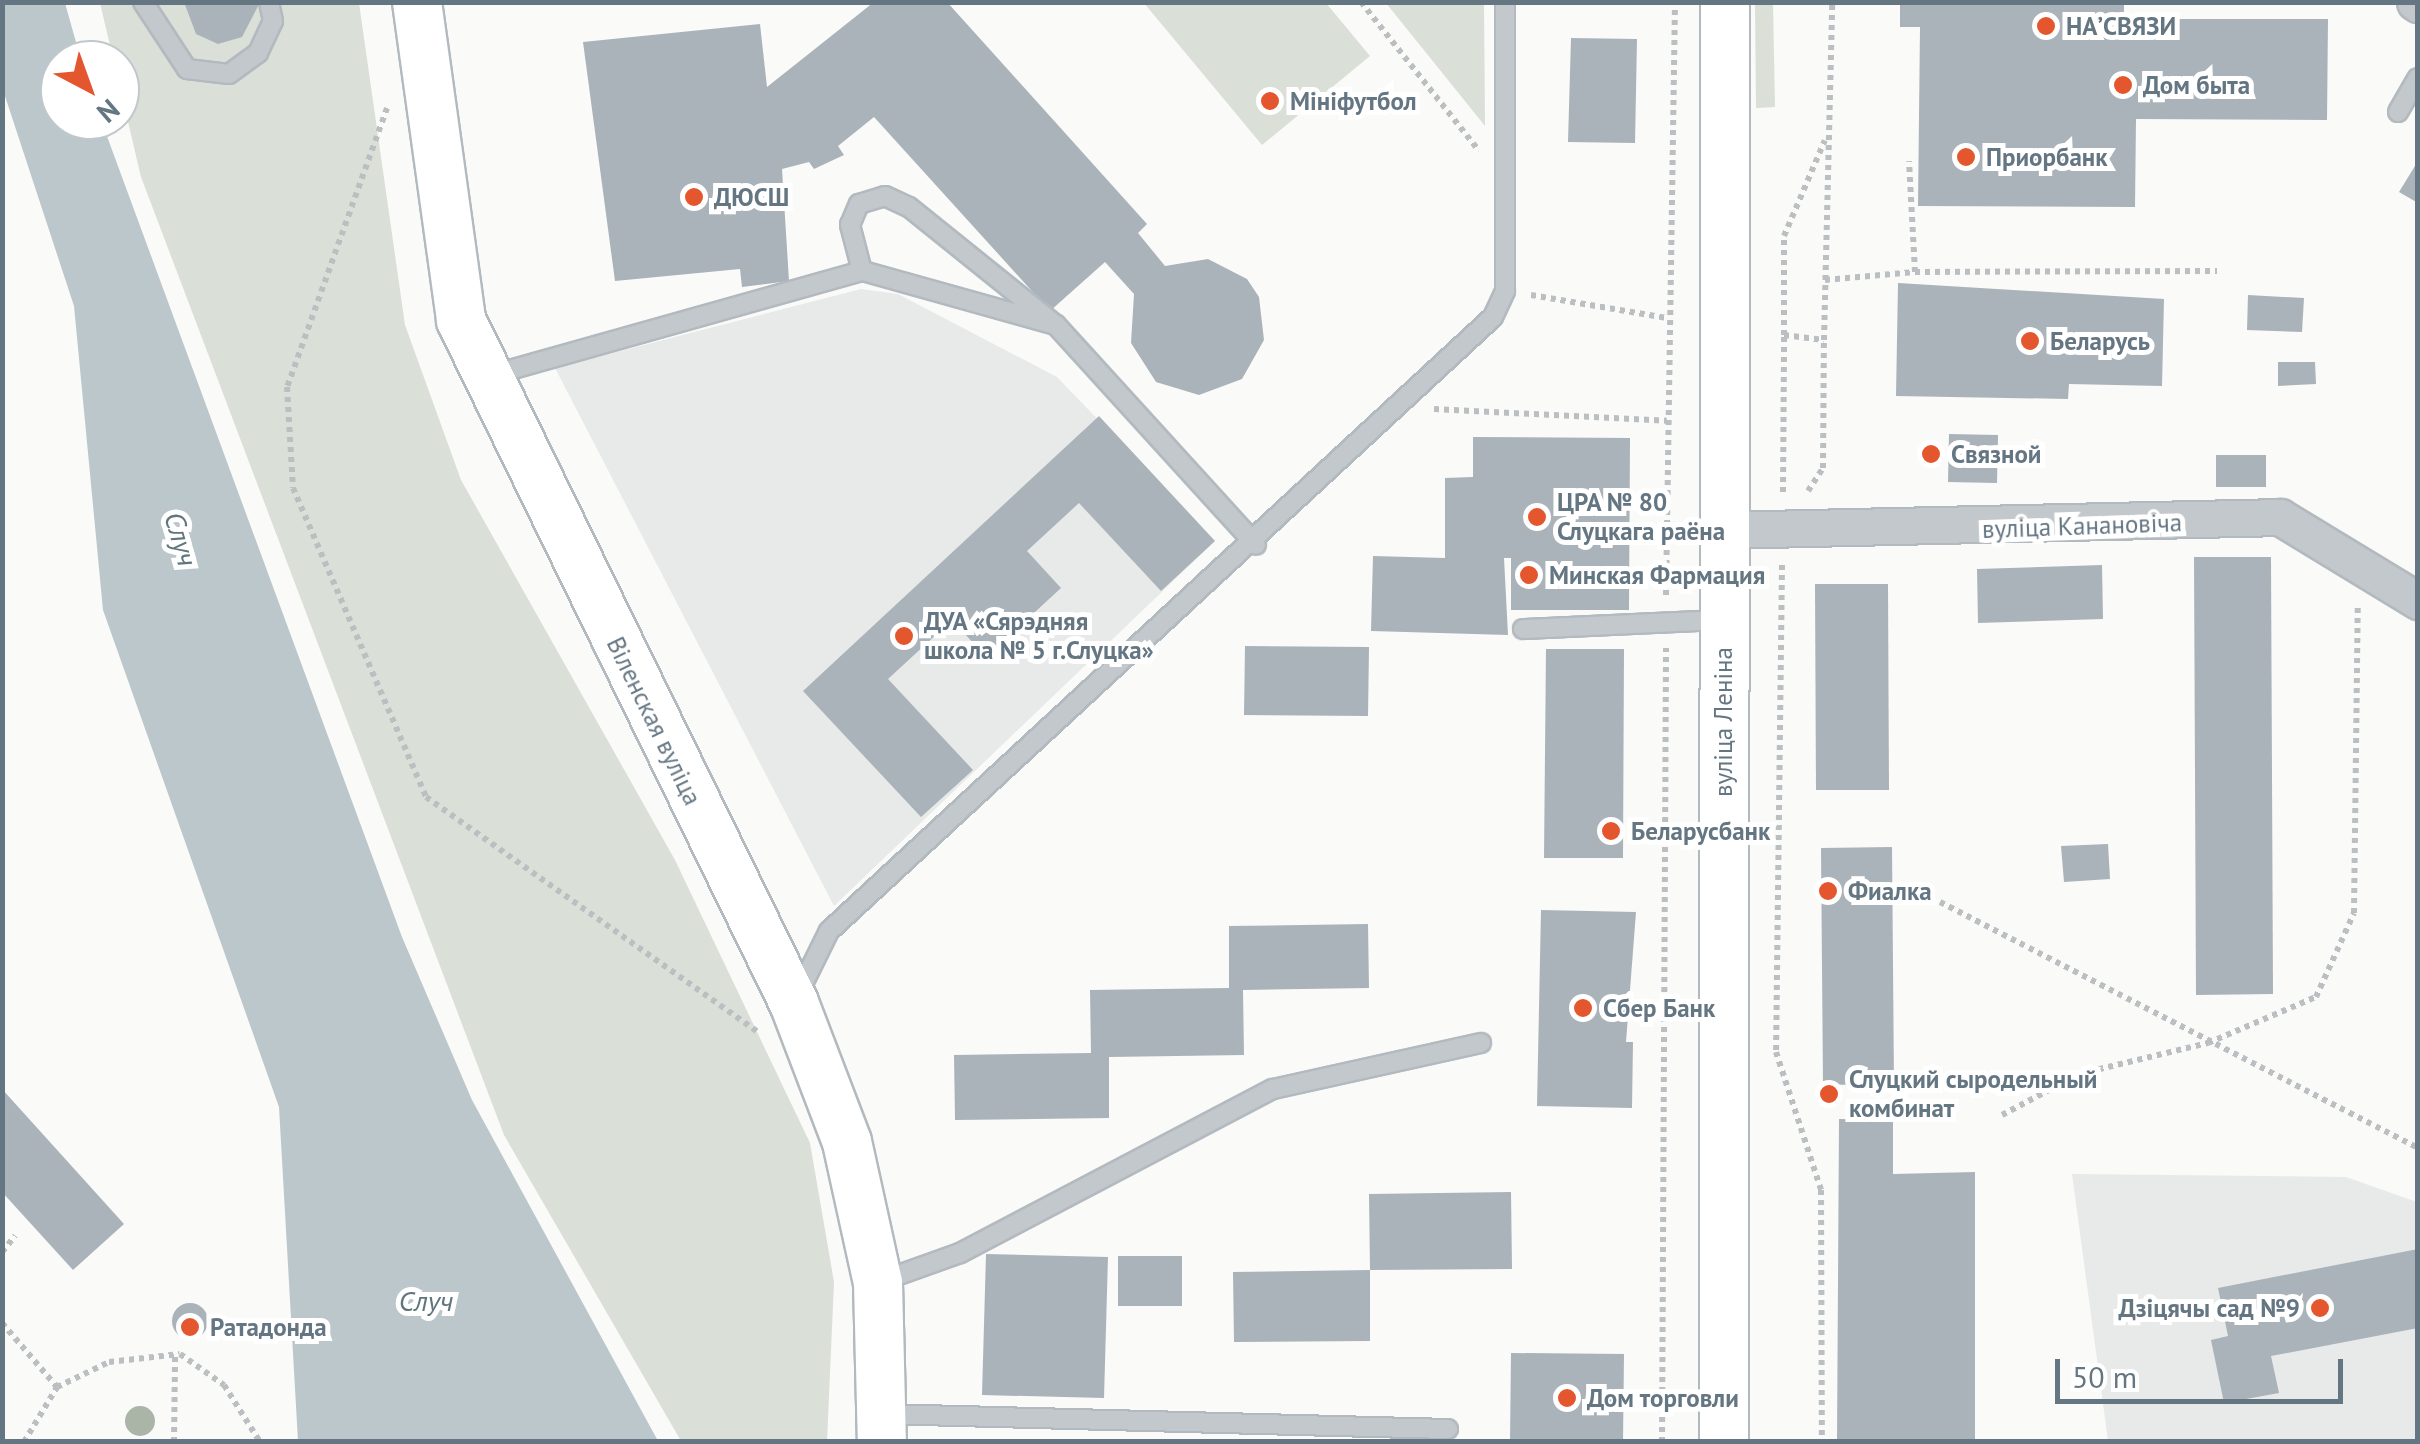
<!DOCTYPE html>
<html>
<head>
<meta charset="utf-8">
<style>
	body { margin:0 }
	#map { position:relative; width:2420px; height:1444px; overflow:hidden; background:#fafaf8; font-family:"PT Sans",sans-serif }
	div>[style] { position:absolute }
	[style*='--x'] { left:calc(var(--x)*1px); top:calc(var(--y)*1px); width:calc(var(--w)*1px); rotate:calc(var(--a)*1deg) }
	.built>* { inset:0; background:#e8e9e9 }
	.green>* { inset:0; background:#dadfd7 }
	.water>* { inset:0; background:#bbc7cb }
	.building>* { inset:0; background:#aab3b9 }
	.round { border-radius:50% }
	.path>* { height:6px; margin-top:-3px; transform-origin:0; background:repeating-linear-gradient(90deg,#bbbfc2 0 5px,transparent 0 10px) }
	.roads { filter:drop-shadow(2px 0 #b3babf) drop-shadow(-2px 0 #b3babf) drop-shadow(0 2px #b3babf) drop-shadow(0 -2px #b3babf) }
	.service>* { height:18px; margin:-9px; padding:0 9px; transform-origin:9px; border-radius:9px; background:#c3c8cc }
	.minor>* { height:35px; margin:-17.5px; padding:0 17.5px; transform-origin:17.5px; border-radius:17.5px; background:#c3c8cc }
	.secondary>* { height:48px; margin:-24px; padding:0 24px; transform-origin:24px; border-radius:24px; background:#fff }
	.trees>* { width:30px; height:30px; margin:-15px; border-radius:50%; background:#aab4a7 }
	.dots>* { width:28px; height:28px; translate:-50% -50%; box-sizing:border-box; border:5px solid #fff; border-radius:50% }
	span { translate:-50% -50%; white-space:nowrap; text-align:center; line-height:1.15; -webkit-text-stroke:10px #fff; paint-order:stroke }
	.poi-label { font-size:25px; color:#657683; font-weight:700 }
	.left { translate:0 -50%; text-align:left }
	.right { translate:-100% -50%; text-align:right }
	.street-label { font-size:25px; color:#657683 }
	.water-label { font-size:28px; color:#60757c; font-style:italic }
	.frame { position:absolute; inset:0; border:5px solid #657683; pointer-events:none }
	.north { position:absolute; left:40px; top:40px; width:100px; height:100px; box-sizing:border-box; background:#fff; border:2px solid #c1c8cd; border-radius:50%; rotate:139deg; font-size:28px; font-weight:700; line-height:40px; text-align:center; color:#657683 }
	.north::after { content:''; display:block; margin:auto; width:35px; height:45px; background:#e4572e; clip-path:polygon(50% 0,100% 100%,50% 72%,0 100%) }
	.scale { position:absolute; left:2055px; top:1359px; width:288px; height:45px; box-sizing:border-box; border:5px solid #657683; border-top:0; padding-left:12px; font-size:30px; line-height:35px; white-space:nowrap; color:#657683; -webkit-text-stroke:8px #fff; paint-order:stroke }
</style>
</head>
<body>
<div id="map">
	<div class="built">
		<div style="clip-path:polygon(861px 289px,898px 294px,1057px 377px,1215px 541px,834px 906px,555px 368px)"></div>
		<div style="clip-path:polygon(2072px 1174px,2346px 1177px,2417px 1202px,2417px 1441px,2108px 1441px)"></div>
	</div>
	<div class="green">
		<div style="clip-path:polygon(100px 3px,359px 3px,405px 325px,461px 480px,675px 860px,810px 1143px,834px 1282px,827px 1441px,681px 1441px,504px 1135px,141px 177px)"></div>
		<div style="clip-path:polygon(1144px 3px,1326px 3px,1370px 56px,1262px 145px)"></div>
		<div style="clip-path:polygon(1386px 3px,1484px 3px,1485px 126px)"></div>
		<div style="clip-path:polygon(1755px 3px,1773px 3px,1775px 107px,1756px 108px)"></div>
	</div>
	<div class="water">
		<div style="clip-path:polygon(2px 3px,65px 3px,81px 60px,60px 60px,60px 120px,101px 120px,402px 937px,472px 1100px,658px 1441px,298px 1441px,279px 1107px,103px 610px,74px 306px,3px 90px)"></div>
	</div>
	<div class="building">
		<div style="clip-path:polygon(184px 2px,257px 2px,258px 6px,242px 37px,218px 44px,196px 34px)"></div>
		<div style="clip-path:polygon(874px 2px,947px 2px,1147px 224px,1138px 233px,1165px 266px,1208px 259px,1247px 279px,1259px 297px,1264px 340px,1242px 379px,1199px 395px,1156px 382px,1131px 343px,1134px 294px,1105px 262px,1050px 311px,874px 117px,838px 146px,844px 155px,814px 169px,809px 162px,782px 169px,789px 281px,742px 287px,740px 269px,615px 281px,583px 42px,760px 24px,767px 87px)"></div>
		<div style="clip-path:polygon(1900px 2px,2124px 2px,2124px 19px,2328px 19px,2327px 120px,2136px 119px,2135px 207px,1918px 206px,1920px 27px,1900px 27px)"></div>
		<div style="clip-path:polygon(1571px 38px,1637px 39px,1635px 143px,1568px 142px)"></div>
		<div style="clip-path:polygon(2418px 161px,2418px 203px,2399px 192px)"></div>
		<div style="clip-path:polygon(1898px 283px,2164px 299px,2162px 386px,2069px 384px,2068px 399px,1896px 396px)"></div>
		<div style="clip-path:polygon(2248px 295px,2304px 298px,2302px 332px,2247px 330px)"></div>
		<div style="clip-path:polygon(2278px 362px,2315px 362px,2316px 384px,2278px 386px)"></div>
		<div style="clip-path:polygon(1099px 416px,1215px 541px,1161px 591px,1079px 503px,1027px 551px,1061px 588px,986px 657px,952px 620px,888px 679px,973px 770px,921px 817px,803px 691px)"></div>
		<div style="clip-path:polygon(1949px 434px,1998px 435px,1997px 483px,1948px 482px)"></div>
		<div style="clip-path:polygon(1473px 437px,1630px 438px,1629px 610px,1511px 610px,1511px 558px,1504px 558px,1508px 635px,1371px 631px,1373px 556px,1445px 558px,1445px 478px,1473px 477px)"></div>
		<div style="clip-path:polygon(2216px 455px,2266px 455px,2266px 487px,2216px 487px)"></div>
		<div style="clip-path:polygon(2194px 557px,2271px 557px,2273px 994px,2196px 995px)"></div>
		<div style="clip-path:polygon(2102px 565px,2103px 619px,1978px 623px,1977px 569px)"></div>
		<div style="clip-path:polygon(1815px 584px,1888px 584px,1889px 790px,1816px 790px)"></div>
		<div style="clip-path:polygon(1245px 646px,1369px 647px,1368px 716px,1244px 715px)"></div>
		<div style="clip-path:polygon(1546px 649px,1624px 649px,1623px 858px,1544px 858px)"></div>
		<div style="clip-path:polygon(2108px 844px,2110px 879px,2064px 882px,2061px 846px)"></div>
		<div style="clip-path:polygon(1892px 847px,1894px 1084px,1823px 1085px,1821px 848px)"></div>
		<div style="clip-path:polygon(1541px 910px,1636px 912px,1626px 1042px,1633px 1042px,1632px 1108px,1537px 1106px)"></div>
		<div style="clip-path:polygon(1368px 924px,1369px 988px,1243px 990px,1244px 1055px,1109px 1057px,1109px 1118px,955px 1120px,954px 1055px,1091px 1053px,1090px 990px,1229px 988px,1229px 926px)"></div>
		<div style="clip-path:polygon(2px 1089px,124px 1224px,73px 1270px,2px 1192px)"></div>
		<div style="clip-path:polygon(1839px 1119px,1893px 1120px,1893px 1174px,1975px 1172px,1975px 1442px,1837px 1442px)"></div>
		<div style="clip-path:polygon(1511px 1192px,1512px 1269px,1370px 1270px,1369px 1194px)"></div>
		<div style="clip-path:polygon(2418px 1249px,2418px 1328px,2271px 1356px,2279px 1393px,2224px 1403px,2211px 1340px,2228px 1336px,2218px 1288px)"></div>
		<div style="clip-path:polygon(986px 1254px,1108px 1257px,1104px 1398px,982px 1395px)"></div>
		<div style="clip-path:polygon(1118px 1256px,1182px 1256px,1182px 1306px,1118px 1306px)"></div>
		<div style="clip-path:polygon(1370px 1270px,1370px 1341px,1234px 1342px,1233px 1272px)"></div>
		<div class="round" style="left:172px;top:1303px;width:36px;height:36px"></div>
		<div style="clip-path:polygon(1511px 1353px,1624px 1354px,1623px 1442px,1510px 1442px)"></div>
	</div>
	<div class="path">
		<div style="--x:1361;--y:2;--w:190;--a:51.6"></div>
		<div style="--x:387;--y:108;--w:296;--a:109.7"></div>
		<div style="--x:287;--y:387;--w:101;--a:86.6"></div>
		<div style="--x:293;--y:488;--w:336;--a:66.7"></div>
		<div style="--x:426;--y:797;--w:407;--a:35.3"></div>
		<div style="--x:1915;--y:272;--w:302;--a:-0.2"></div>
		<div style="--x:1825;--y:280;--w:90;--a:-5.1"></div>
		<div style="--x:1915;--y:272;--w:111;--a:-93.1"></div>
		<div style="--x:1531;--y:295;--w:138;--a:9.6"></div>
		<div style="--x:1784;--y:335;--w:99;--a:-90"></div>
		<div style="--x:1784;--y:236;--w:104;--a:-66.9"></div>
		<div style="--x:1434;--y:409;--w:233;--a:2.9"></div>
		<div style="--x:1808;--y:491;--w:27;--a:-57"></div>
		<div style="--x:1823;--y:468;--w:128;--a:-89.6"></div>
		<div style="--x:1783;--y:492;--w:157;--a:-89.6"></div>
		<div style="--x:1784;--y:335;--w:40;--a:7.1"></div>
		<div style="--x:1824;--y:340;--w:338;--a:-88.6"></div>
		<div style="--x:1782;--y:565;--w:487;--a:90.7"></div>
		<div style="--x:1776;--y:1052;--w:145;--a:71.9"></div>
		<div style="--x:1821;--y:1190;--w:252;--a:89.8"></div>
		<div style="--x:1666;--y:595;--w:593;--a:-89.13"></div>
		<div style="--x:1940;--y:902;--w:538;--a:27.23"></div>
		<div style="--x:2002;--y:1115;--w:87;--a:-28"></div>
		<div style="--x:2079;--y:1074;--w:133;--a:-13.5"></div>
		<div style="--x:2208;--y:1043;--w:117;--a:-23.1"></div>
		<div style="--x:2316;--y:997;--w:92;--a:-65.7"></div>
		<div style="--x:2354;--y:913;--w:309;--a:-89.3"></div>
		<div style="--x:2;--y:1252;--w:21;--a:-51"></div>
		<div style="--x:2;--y:1323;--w:84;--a:49.3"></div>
		<div style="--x:24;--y:1442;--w:64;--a:-59"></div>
		<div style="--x:57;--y:1387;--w:58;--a:-25.7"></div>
		<div style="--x:109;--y:1362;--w:71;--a:-6.4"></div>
		<div style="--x:180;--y:1354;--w:54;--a:35.2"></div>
		<div style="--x:224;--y:1385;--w:67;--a:57.7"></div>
		<div style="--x:174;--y:1442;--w:87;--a:-89.3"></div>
		<div style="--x:1662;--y:1442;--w:794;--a:-89.71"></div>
	</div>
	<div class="roads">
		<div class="service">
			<div style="--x:143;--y:2;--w:80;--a:56.7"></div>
			<div style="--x:187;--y:69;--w:42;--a:6.8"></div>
			<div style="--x:229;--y:74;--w:36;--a:-36"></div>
			<div style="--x:258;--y:53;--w:35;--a:-65"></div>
			<div style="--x:273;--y:21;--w:19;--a:-102"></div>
			<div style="--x:2398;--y:112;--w:39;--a:-60"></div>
			<div style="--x:1056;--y:325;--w:201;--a:-164.4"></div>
			<div style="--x:862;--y:271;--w:48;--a:-104.6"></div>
			<div style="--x:850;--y:225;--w:23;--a:-67"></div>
			<div style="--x:859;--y:204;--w:27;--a:-17"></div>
			<div style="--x:885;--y:196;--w:26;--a:25"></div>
			<div style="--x:909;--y:207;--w:189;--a:38.8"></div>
			<div style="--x:1056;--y:325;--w:297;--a:47.7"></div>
			<div style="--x:492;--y:375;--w:384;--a:-15.7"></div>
			<div style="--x:1523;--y:629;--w:199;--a:-2.6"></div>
			<div style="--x:797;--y:996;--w:72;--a:-63.8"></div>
			<div style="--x:829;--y:931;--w:904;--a:-42.76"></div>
			<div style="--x:1493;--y:317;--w:29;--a:-65"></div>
			<div style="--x:1505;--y:291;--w:289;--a:-90"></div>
			<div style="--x:879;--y:1282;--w:86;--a:-19.7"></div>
			<div style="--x:960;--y:1253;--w:353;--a:-27.7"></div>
			<div style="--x:1273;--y:1089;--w:213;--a:-12.5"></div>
			<div style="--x:883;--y:1414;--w:565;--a:1.52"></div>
		</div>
		<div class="minor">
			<div style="--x:2415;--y:2;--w:4;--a:34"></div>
			<div style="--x:1722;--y:530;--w:558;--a:-1.33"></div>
			<div style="--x:2280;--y:517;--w:162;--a:31.3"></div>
		</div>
		<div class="secondary">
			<div style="--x:417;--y:2;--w:321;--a:82.1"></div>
			<div style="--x:461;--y:320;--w:760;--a:64.01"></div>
			<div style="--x:794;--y:1003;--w:149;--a:69.1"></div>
			<div style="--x:847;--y:1142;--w:144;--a:77.6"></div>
			<div style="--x:878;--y:1283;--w:159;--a:88.6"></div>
			<div style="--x:1724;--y:1442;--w:1440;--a:-89.96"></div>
		</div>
	</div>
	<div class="trees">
		<div style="left:140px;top:1421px"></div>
	</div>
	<div class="dots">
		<div style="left:2046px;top:26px;background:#e4572e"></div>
		<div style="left:2123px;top:85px;background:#e4572e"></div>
		<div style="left:1270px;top:101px;background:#e4572e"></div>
		<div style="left:1966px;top:157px;background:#e4572e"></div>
		<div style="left:694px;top:197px;background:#e4572e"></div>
		<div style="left:2030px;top:341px;background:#e4572e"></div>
		<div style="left:1931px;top:454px;background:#e4572e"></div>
		<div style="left:1537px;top:517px;background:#e4572e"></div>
		<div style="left:1529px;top:575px;background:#e4572e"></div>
		<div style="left:904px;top:636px;background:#e4572e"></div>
		<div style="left:1611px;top:831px;background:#e4572e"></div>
		<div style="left:1828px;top:891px;background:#e4572e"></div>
		<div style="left:1583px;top:1008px;background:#e4572e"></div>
		<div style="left:1829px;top:1094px;background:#e4572e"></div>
		<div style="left:2320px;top:1308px;background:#e4572e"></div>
		<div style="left:190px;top:1327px;background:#e4572e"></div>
		<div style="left:1567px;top:1398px;background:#e4572e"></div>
	</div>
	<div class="poi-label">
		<span class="left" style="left:2066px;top:26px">НАʼСВЯЗИ</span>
		<span class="left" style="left:2143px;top:85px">Дом быта</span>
		<span class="left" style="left:1290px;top:101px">Мініфутбол</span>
		<span class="left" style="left:1986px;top:157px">Приорбанк</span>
		<span class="left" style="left:714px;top:197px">ДЮСШ</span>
		<span class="left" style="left:2050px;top:341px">Беларусь</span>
		<span class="left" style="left:1951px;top:454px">Связной</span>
		<span class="left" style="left:1557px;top:517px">ЦРА № 80<br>Слуцкага раёна</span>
		<span class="left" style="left:1549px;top:575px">Минская Фармация</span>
		<span class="left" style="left:924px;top:636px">ДУА «Сярэдняя<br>школа № 5 г.Слуцка»</span>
		<span class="left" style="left:1631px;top:831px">Беларусбанк</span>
		<span class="left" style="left:1848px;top:891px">Фиалка</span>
		<span class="left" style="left:1603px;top:1008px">Сбер Банк</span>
		<span class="left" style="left:1849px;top:1094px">Слуцкий сыродельный<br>комбинат</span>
		<span class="right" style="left:2300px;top:1308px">Дзіцячы сад №9</span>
		<span class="left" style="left:210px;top:1327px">Ратадонда</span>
		<span class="left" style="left:1587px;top:1398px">Дом торговли</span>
	</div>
	<div class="street-label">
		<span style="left:2082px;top:526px;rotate:-2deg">вуліца Канановіча</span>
		<span style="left:654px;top:721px;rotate:64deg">Віленская вуліца</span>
		<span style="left:1723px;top:722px;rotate:-90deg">вуліца Леніна</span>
	</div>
	<div class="water-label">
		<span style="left:181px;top:539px;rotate:74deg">Случ</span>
		<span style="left:426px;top:1301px">Случ</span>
	</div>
	<div class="frame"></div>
	<div class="north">N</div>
	<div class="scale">50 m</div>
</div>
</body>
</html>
